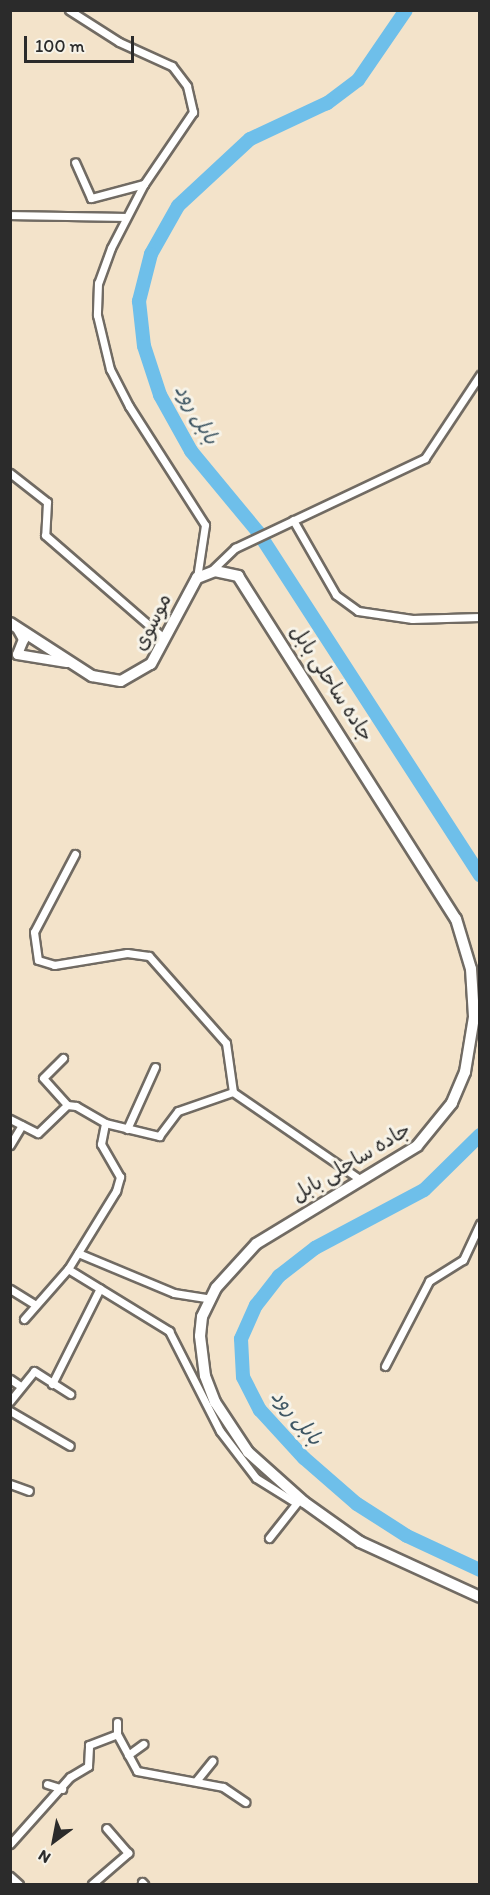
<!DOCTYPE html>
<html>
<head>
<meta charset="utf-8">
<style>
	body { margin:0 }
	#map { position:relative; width:490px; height:1895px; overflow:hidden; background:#f3e3ca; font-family:Itim,"Playpen Sans Arabic",sans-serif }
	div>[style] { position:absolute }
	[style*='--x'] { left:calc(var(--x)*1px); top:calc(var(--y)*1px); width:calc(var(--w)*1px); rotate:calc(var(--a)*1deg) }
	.river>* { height:14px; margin:-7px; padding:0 7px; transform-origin:7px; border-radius:7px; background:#6ebfea }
	.roads { filter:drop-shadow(2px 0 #716b63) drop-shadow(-2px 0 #716b63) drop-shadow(0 2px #716b63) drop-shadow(0 -2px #716b63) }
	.street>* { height:7px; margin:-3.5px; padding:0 3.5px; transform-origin:3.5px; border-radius:3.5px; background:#fff }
	.secondary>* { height:9px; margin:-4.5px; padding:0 4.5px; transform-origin:4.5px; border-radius:4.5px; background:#fff }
	.primary>* { height:10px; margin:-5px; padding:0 5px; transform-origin:5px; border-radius:5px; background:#fff }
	span { translate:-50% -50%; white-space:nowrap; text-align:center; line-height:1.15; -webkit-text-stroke:6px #f7f3e8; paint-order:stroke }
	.street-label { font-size:20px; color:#2b2b2b }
	.water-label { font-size:21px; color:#3f5764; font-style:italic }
	.frame { position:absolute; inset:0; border:12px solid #2b2b2b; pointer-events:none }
	.north { position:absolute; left:24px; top:1811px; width:60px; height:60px; -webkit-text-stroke:4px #f7f3e8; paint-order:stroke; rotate:212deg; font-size:16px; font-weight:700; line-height:24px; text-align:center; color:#2b2b2b }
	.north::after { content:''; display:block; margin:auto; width:21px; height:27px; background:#2b2b2b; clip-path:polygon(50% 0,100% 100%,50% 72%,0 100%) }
	.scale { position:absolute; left:24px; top:36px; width:110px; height:27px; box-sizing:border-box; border:3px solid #2b2b2b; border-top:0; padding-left:8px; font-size:18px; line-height:21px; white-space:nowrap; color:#2b2b2b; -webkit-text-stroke:4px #f7f3e8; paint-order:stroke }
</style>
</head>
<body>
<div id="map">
	<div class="river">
		<div style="--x:406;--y:10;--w:85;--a:124.4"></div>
		<div style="--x:358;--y:80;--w:39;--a:143"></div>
		<div style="--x:327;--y:103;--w:85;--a:154.9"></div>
		<div style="--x:250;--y:139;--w:98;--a:137.1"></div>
		<div style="--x:178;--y:206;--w:55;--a:119.4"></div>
		<div style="--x:151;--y:254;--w:49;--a:104.3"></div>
		<div style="--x:139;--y:301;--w:45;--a:83.7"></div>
		<div style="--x:144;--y:346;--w:52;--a:71.9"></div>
		<div style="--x:160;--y:395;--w:64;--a:61"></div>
		<div style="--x:191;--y:451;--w:105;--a:50.4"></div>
		<div style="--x:258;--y:532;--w:409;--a:57.1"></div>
		<div style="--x:480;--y:1135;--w:78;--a:135.5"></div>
		<div style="--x:424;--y:1190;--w:123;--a:152"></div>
		<div style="--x:315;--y:1248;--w:46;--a:142.1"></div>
		<div style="--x:279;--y:1276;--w:37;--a:128"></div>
		<div style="--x:256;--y:1305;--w:37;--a:114"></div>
		<div style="--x:241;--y:1339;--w:38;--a:87"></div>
		<div style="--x:243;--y:1377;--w:37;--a:63"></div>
		<div style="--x:260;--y:1410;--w:65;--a:47.5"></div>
		<div style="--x:304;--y:1458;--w:70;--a:41"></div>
		<div style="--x:357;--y:1504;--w:59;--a:32.6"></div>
		<div style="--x:407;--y:1536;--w:81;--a:25"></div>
	</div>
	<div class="roads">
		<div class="street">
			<div style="--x:69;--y:10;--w:59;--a:32.6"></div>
			<div style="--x:119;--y:42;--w:58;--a:24.4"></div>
			<div style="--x:172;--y:66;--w:25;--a:53"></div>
			<div style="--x:187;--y:86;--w:27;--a:77"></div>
			<div style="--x:193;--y:112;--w:87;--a:124.2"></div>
			<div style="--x:144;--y:184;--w:55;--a:165.2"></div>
			<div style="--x:91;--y:198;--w:39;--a:-114"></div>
			<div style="--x:144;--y:184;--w:72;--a:117.3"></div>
			<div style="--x:111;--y:248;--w:37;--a:110"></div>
			<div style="--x:98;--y:283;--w:32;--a:92"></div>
			<div style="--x:97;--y:315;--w:56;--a:76.5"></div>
			<div style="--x:110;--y:369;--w:42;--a:62.8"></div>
			<div style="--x:129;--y:406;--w:141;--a:57.4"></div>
			<div style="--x:205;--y:525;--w:54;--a:98.6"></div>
			<div style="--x:10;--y:215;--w:114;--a:1"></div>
			<div style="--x:10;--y:473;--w:47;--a:38.1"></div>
			<div style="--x:47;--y:502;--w:33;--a:93"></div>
			<div style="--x:45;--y:535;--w:157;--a:40.9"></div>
			<div style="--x:293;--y:520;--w:86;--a:60.2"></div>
			<div style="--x:336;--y:595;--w:27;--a:36"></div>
			<div style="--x:358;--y:611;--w:55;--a:8.4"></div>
			<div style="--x:412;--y:619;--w:68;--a:-1.7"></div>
			<div style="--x:210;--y:572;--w:35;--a:-44"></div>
			<div style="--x:235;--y:548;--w:210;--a:-25.3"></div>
			<div style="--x:425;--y:458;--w:100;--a:-56.5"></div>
			<div style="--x:75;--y:854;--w:88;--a:117.7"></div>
			<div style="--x:34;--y:932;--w:28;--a:82"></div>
			<div style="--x:38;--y:960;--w:17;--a:17"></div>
			<div style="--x:54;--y:965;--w:74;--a:-9.3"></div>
			<div style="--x:127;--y:953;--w:22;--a:8"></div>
			<div style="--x:149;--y:956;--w:116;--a:48.5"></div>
			<div style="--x:226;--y:1043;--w:49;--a:81.9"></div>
			<div style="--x:233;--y:1092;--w:155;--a:34.5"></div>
			<div style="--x:63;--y:1058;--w:28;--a:135"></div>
			<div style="--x:43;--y:1078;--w:36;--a:48"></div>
			<div style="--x:10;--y:1119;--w:31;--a:27"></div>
			<div style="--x:38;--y:1133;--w:40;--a:-44"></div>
			<div style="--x:67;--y:1105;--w:9;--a:6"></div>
			<div style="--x:76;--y:1106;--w:34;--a:30"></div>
			<div style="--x:105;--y:1123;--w:56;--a:13.5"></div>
			<div style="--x:159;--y:1136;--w:31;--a:-53"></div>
			<div style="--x:178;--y:1111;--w:58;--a:-19.1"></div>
			<div style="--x:127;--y:1129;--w:68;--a:-65.7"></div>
			<div style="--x:10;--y:1145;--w:23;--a:-59"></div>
			<div style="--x:78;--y:1253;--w:104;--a:22.6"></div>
			<div style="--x:174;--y:1293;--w:37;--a:9"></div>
			<div style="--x:68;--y:1269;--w:119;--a:31.5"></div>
			<div style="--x:169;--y:1331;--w:112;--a:63"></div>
			<div style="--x:220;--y:1431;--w:59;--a:52.5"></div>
			<div style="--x:256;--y:1478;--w:47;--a:32"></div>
			<div style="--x:10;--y:1289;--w:28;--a:32"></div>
			<div style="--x:24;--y:1319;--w:67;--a:-48.7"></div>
			<div style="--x:68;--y:1269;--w:92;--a:-58.4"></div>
			<div style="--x:116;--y:1191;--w:15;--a:-74"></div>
			<div style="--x:120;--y:1177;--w:38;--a:-120"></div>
			<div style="--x:101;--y:1144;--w:21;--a:-79"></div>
			<div style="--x:385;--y:1366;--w:96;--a:-62.6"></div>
			<div style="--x:429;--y:1281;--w:40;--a:-32"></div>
			<div style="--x:463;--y:1260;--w:40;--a:-65"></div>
			<div style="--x:10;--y:1379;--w:11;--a:34"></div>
			<div style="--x:52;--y:1384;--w:107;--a:-63.4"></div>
			<div style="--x:10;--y:1401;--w:38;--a:-51"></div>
			<div style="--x:34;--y:1371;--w:43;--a:32.6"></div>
			<div style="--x:10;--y:1411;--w:69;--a:30.3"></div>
			<div style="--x:10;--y:1484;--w:20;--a:20"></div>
			<div style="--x:269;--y:1538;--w:48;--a:-51.7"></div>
			<div style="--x:117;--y:1722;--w:12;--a:90"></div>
			<div style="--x:128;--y:1755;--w:19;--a:-36"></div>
			<div style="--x:196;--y:1781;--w:26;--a:-51"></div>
			<div style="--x:47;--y:1784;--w:16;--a:18"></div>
			<div style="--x:10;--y:1844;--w:90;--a:-48.2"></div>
			<div style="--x:70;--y:1777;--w:21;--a:-31"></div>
			<div style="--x:88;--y:1766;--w:21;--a:-87"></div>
			<div style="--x:89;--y:1745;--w:30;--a:-21"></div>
			<div style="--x:117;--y:1734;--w:42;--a:61.6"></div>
			<div style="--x:137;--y:1771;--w:87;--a:10.5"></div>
			<div style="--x:223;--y:1787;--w:27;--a:34"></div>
			<div style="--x:10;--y:1876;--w:12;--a:42"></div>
			<div style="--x:142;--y:1882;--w:3;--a:45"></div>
			<div style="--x:92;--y:1884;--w:48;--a:-40.7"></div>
			<div style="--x:128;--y:1853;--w:33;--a:-131"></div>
		</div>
		<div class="secondary">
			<div style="--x:17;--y:628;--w:13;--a:61"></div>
			<div style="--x:23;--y:639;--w:16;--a:112"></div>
			<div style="--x:17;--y:654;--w:50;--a:9.3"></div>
		</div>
		<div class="primary">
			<div style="--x:10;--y:623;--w:98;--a:32.9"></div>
			<div style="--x:92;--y:676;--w:29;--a:10"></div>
			<div style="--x:121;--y:681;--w:34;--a:-30"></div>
			<div style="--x:151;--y:664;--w:98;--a:-61.9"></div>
			<div style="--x:197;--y:578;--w:19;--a:-21"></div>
			<div style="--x:215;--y:571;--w:24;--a:12"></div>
			<div style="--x:238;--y:576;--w:406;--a:57.6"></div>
			<div style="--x:456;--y:919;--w:52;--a:73.3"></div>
			<div style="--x:471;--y:969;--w:48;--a:86.4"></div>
			<div style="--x:474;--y:1017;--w:56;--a:99.3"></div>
			<div style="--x:465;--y:1072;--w:34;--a:113"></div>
			<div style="--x:452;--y:1103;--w:55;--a:129.1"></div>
			<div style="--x:417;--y:1146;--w:188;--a:148.7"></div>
			<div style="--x:256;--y:1244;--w:59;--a:132.3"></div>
			<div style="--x:216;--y:1288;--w:32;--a:116"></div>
			<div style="--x:202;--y:1317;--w:19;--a:96"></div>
			<div style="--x:200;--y:1336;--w:40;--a:82.9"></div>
			<div style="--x:205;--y:1376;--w:28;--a:69"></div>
			<div style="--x:215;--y:1402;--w:60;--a:56.6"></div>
			<div style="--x:248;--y:1452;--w:75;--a:41.8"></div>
			<div style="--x:304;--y:1502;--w:69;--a:35.5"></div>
			<div style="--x:360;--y:1542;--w:132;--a:24.6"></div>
		</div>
	</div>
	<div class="street-label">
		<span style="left:152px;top:622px;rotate:-63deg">موسوی</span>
		<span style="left:332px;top:683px;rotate:57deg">جاده ساحلی بابل</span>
		<span style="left:351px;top:1162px;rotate:-31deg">جاده ساحلی بابل</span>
	</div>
	<div class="water-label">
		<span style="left:197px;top:414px;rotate:60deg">بابل رود</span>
		<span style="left:297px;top:1417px;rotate:50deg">بابل رود</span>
	</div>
	<div class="frame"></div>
	<div class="north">N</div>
	<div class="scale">100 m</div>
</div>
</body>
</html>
